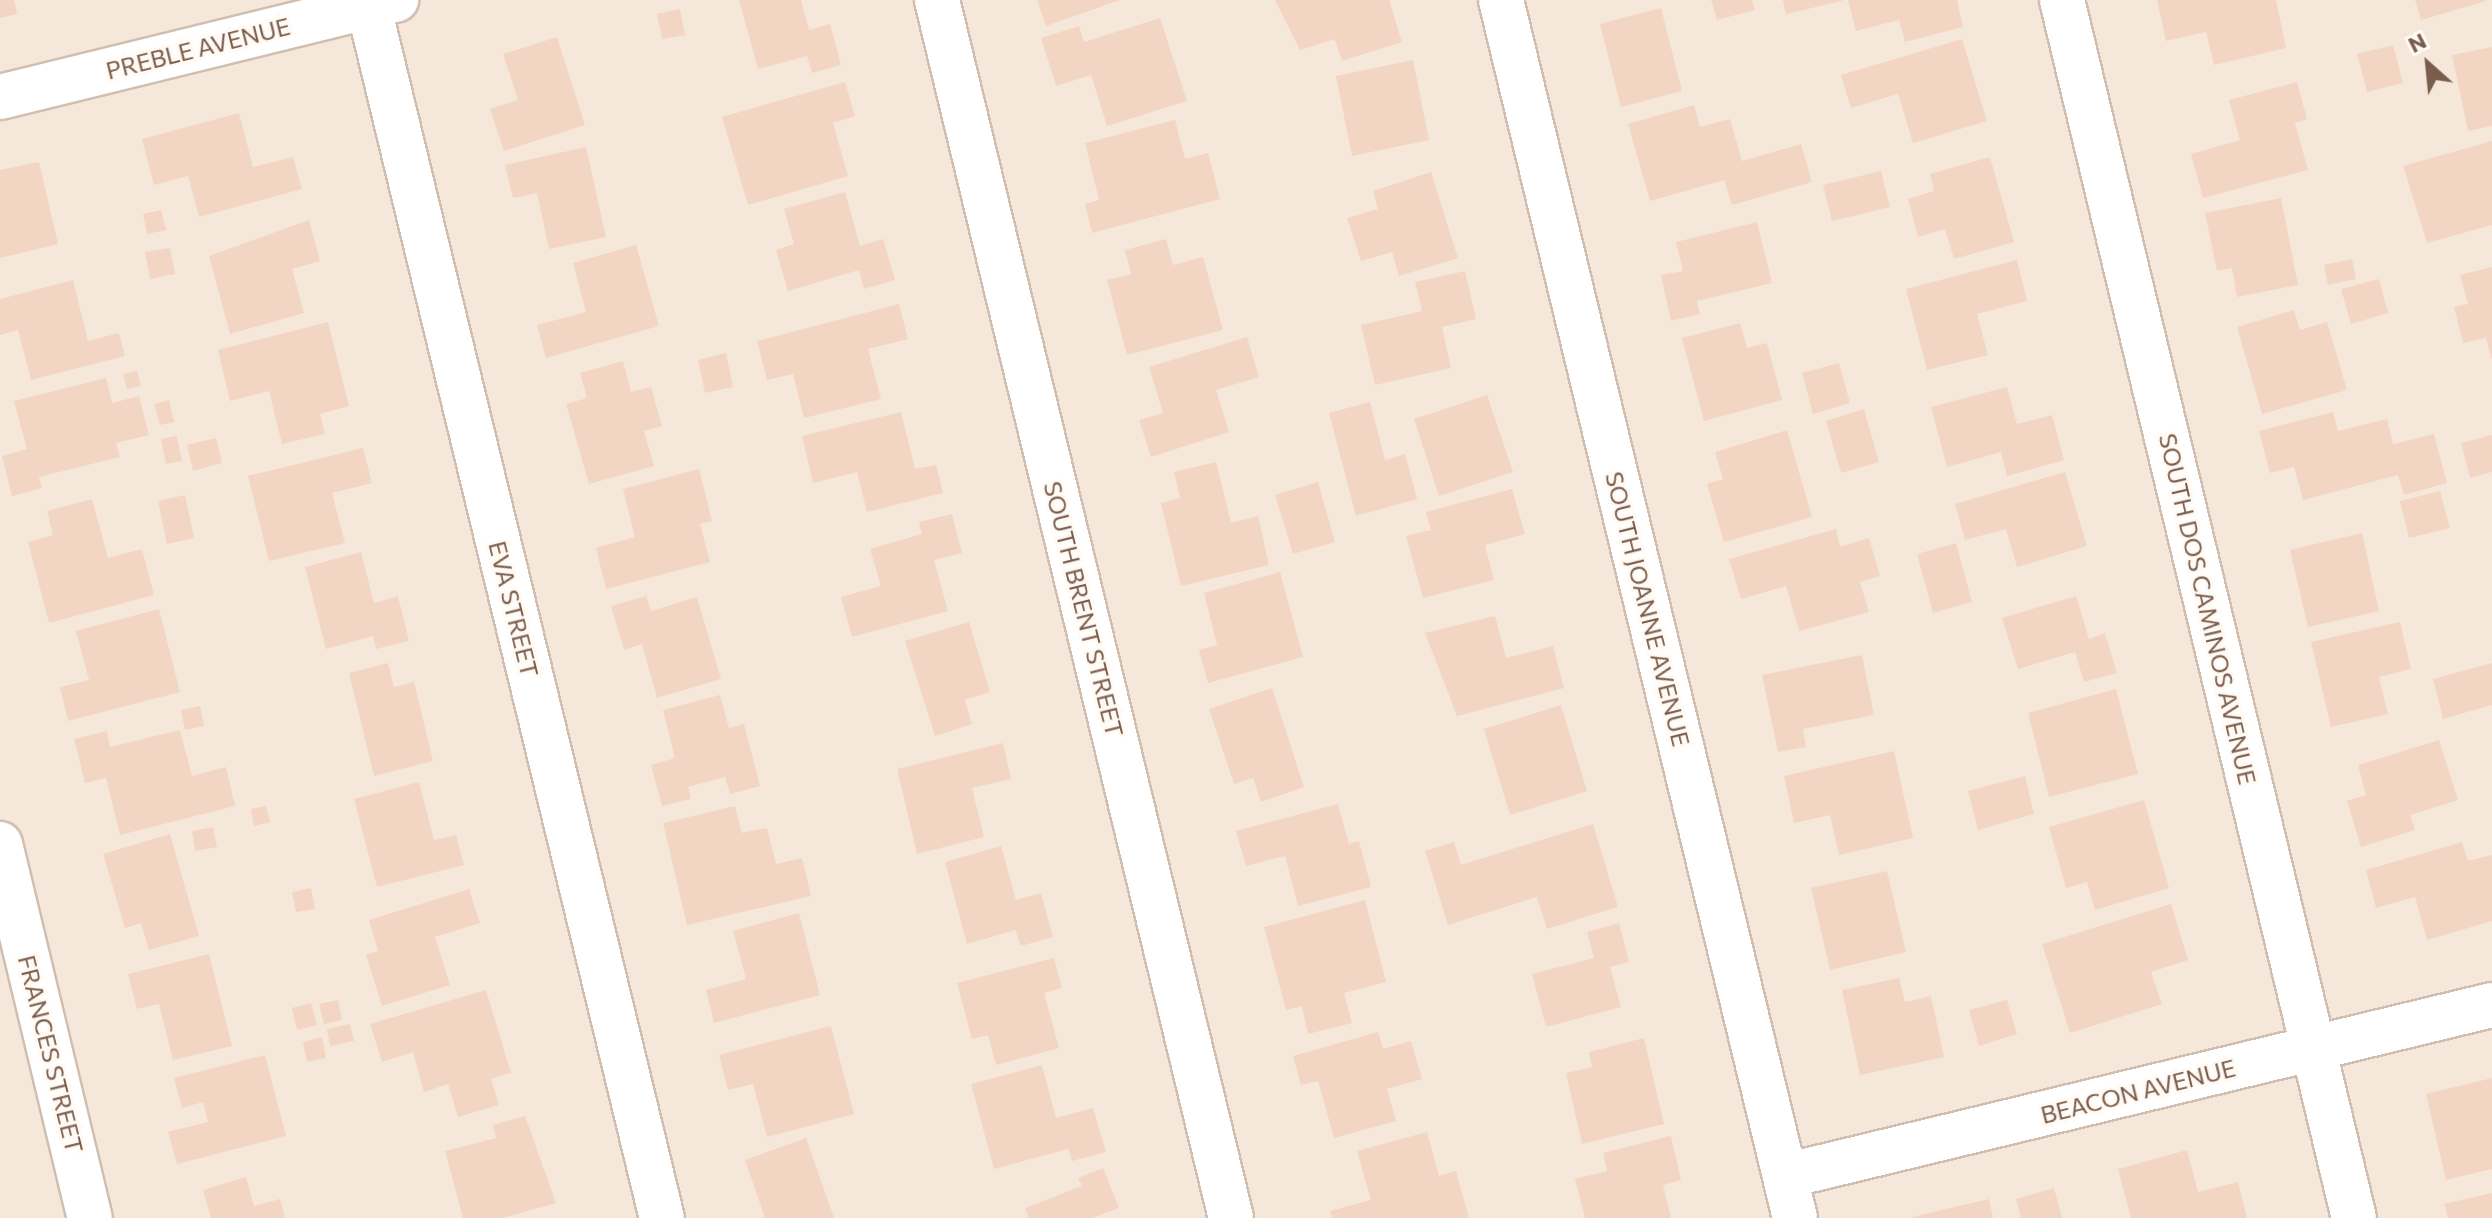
<!DOCTYPE html>
<html>
<head>
<meta charset="utf-8">
<style>
	body { margin:0 }
	#map { position:relative; width:2492px; height:1218px; overflow:hidden; background:#fdf6ec; font-family:Commissioner,sans-serif }
	div>[style] { position:absolute }
	[style*='--x'] { left:calc(var(--x)*1px); top:calc(var(--y)*1px); width:calc(var(--w)*1px); rotate:calc(var(--a)*1deg) }
	.residential>* { inset:0; background:#f5e8da }
	.building>* { inset:0; background:#f3d5c3 }
	.roads { filter:drop-shadow(2px 0 #d1beb0) drop-shadow(-2px 0 #d1beb0) drop-shadow(0 2px #d1beb0) drop-shadow(0 -2px #d1beb0) }
	.minor>* { height:44px; margin:-22px; padding:0 22px; transform-origin:22px; border-radius:22px; background:#fff }
	span { translate:-50% -50%; white-space:nowrap; text-align:center; line-height:1.15; -webkit-text-stroke:6px #fffaf3; paint-order:stroke }
	.street-label { font-size:24px; color:#7a5c4d }
	.north { position:absolute; left:2388px; top:24px; width:80px; height:80px; -webkit-text-stroke:6px #fffaf3; paint-order:stroke; rotate:333deg; font-size:22px; font-weight:700; line-height:32px; text-align:center; color:#7a5c4d }
	.north::after { content:''; display:block; margin:auto; width:28px; height:36px; background:#7a5c4d; clip-path:polygon(50% 0,100% 100%,50% 72%,0 100%) }
</style>
</head>
<body>
<div id="map">
	<div class="residential">
		<div style="clip-path:polygon(0 0,2492px 0,2492px 1218px,0 1218px)"></div>
	</div>
	<div class="building">
		<div style="clip-path:polygon(0 0,14px 0,17px 14px,0 18px)"></div>
		<div style="clip-path:polygon(739px 0,801px 0,809px 30px,830px 24px,841px 65px,812px 73px,807px 56px,758px 69px)"></div>
		<div style="clip-path:polygon(1037px 0,1120px 0,1046px 26px)"></div>
		<div style="clip-path:polygon(1275px 0,1389px 0,1402px 42px,1342px 61px,1335px 39px,1300px 50px)"></div>
		<div style="clip-path:polygon(1711px 0,1752px 0,1755px 10px,1717px 20px)"></div>
		<div style="clip-path:polygon(1783px 0,1842px 0,1842px 1px,1786px 14px)"></div>
		<div style="clip-path:polygon(1848px 0,1957px 0,1963px 27px,1905px 42px,1899px 20px,1856px 31px)"></div>
		<div style="clip-path:polygon(2157px 0,2276px 0,2286px 48px,2214px 65px,2206px 32px,2166px 41px)"></div>
		<div style="clip-path:polygon(2415px 0,2485px 0,2486px 1px,2421px 20px)"></div>
		<div style="clip-path:polygon(1661px 8px,1682px 91px,1621px 107px,1600px 24px)"></div>
		<div style="clip-path:polygon(680px 9px,685px 35px,662px 39px,657px 14px)"></div>
		<div style="clip-path:polygon(1160px 18px,1187px 101px,1107px 126px,1091px 75px,1056px 86px,1041px 38px,1079px 26px,1084px 42px)"></div>
		<div style="clip-path:polygon(557px 37px,585px 125px,504px 151px,490px 109px,518px 100px,503px 54px)"></div>
		<div style="clip-path:polygon(1962px 39px,1987px 121px,1913px 143px,1898px 94px,1851px 108px,1841px 75px)"></div>
		<div style="clip-path:polygon(2393px 45px,2403px 83px,2367px 92px,2357px 54px)"></div>
		<div style="clip-path:polygon(2492px 47px,2492px 126px,2468px 131px,2452px 55px)"></div>
		<div style="clip-path:polygon(1413px 60px,1429px 140px,1352px 156px,1336px 76px)"></div>
		<div style="clip-path:polygon(845px 82px,855px 116px,833px 123px,848px 176px,748px 205px,722px 117px)"></div>
		<div style="clip-path:polygon(2297px 82px,2307px 119px,2295px 123px,2308px 170px,2203px 198px,2191px 154px,2240px 140px,2229px 100px)"></div>
		<div style="clip-path:polygon(1694px 105px,1700px 127px,1730px 119px,1742px 161px,1801px 144px,1812px 182px,1732px 205px,1724px 180px,1650px 201px,1628px 124px)"></div>
		<div style="clip-path:polygon(239px 113px,253px 167px,293px 157px,302px 189px,199px 217px,188px 176px,154px 185px,142px 139px)"></div>
		<div style="clip-path:polygon(1175px 120px,1185px 159px,1208px 153px,1220px 199px,1092px 233px,1085px 204px,1099px 200px,1085px 143px)"></div>
		<div style="clip-path:polygon(2492px 141px,2492px 225px,2427px 243px,2403px 166px)"></div>
		<div style="clip-path:polygon(586px 147px,606px 237px,549px 249px,537px 193px,513px 198px,505px 165px)"></div>
		<div style="clip-path:polygon(1990px 157px,2014px 242px,1954px 259px,1945px 229px,1918px 237px,1908px 199px,1934px 191px,1930px 174px)"></div>
		<div style="clip-path:polygon(39px 162px,58px 244px,0 258px,0 170px)"></div>
		<div style="clip-path:polygon(1881px 171px,1890px 207px,1832px 221px,1823px 185px)"></div>
		<div style="clip-path:polygon(1431px 172px,1458px 258px,1399px 276px,1392px 252px,1361px 261px,1347px 218px,1378px 209px,1373px 191px)"></div>
		<div style="clip-path:polygon(845px 192px,860px 246px,883px 239px,895px 280px,864px 289px,859px 270px,788px 291px,776px 250px,794px 244px,784px 209px)"></div>
		<div style="clip-path:polygon(2281px 198px,2298px 285px,2237px 297px,2232px 268px,2217px 271px,2205px 213px)"></div>
		<div style="clip-path:polygon(161px 210px,166px 230px,147px 234px,143px 214px)"></div>
		<div style="clip-path:polygon(309px 220px,320px 261px,292px 269px,304px 313px,230px 334px,209px 256px)"></div>
		<div style="clip-path:polygon(1757px 222px,1772px 283px,1697px 301px,1700px 314px,1671px 321px,1661px 275px,1683px 271px,1676px 242px)"></div>
		<div style="clip-path:polygon(1166px 239px,1173px 265px,1203px 257px,1223px 330px,1127px 355px,1107px 280px,1131px 274px,1125px 250px)"></div>
		<div style="clip-path:polygon(636px 245px,659px 326px,546px 358px,537px 325px,586px 312px,573px 263px)"></div>
		<div style="clip-path:polygon(170px 248px,175px 274px,150px 279px,145px 252px)"></div>
		<div style="clip-path:polygon(2352px 259px,2356px 279px,2328px 285px,2324px 265px)"></div>
		<div style="clip-path:polygon(2017px 260px,2027px 301px,1977px 314px,1988px 355px,1927px 370px,1906px 289px)"></div>
		<div style="clip-path:polygon(2492px 267px,2492px 358px,2491px 358px,2486px 338px,2463px 343px,2454px 307px,2468px 304px,2460px 275px)"></div>
		<div style="clip-path:polygon(1465px 271px,1476px 319px,1442px 327px,1451px 368px,1375px 385px,1361px 325px,1422px 311px,1415px 282px)"></div>
		<div style="clip-path:polygon(2379px 279px,2388px 313px,2351px 324px,2341px 289px)"></div>
		<div style="clip-path:polygon(73px 280px,88px 341px,119px 333px,125px 356px,31px 380px,18px 330px,0 335px,0 299px)"></div>
		<div style="clip-path:polygon(899px 304px,908px 339px,868px 349px,881px 399px,804px 418px,793px 374px,767px 380px,757px 341px)"></div>
		<div style="clip-path:polygon(2294px 310px,2300px 330px,2327px 322px,2347px 390px,2262px 414px,2237px 327px)"></div>
		<div style="clip-path:polygon(328px 322px,349px 406px,320px 414px,325px 434px,282px 444px,269px 391px,230px 401px,218px 350px)"></div>
		<div style="clip-path:polygon(1740px 323px,1747px 348px,1767px 343px,1782px 400px,1704px 421px,1682px 338px)"></div>
		<div style="clip-path:polygon(1247px 337px,1259px 377px,1216px 390px,1229px 432px,1151px 457px,1139px 420px,1163px 413px,1149px 367px)"></div>
		<div style="clip-path:polygon(726px 353px,733px 387px,705px 393px,698px 360px)"></div>
		<div style="clip-path:polygon(623px 361px,631px 392px,651px 387px,662px 426px,644px 431px,654px 466px,589px 484px,566px 404px,587px 398px,580px 373px)"></div>
		<div style="clip-path:polygon(1839px 363px,1850px 403px,1813px 414px,1802px 373px)"></div>
		<div style="clip-path:polygon(137px 371px,141px 386px,127px 389px,123px 374px)"></div>
		<div style="clip-path:polygon(106px 378px,112px 403px,139px 396px,149px 435px,116px 443px,120px 457px,39px 477px,42px 488px,12px 496px,2px 456px,27px 449px,14px 401px)"></div>
		<div style="clip-path:polygon(2007px 387px,2017px 424px,2052px 415px,2064px 460px,2007px 476px,2001px 452px,1947px 467px,1931px 407px)"></div>
		<div style="clip-path:polygon(1487px 395px,1513px 472px,1439px 496px,1414px 419px)"></div>
		<div style="clip-path:polygon(169px 400px,174px 422px,160px 425px,154px 404px)"></div>
		<div style="clip-path:polygon(1370px 402px,1385px 460px,1405px 454px,1417px 499px,1356px 516px,1329px 413px)"></div>
		<div style="clip-path:polygon(1864px 409px,1879px 462px,1841px 473px,1826px 421px)"></div>
		<div style="clip-path:polygon(901px 412px,915px 469px,936px 465px,943px 493px,867px 512px,857px 472px,813px 483px,802px 436px)"></div>
		<div style="clip-path:polygon(2333px 412px,2338px 431px,2387px 419px,2393px 444px,2434px 434px,2447px 483px,2404px 495px,2398px 475px,2303px 500px,2294px 467px,2270px 473px,2259px 431px)"></div>
		<div style="clip-path:polygon(1787px 430px,1812px 517px,1724px 542px,1707px 484px,1723px 479px,1715px 452px)"></div>
		<div style="clip-path:polygon(2492px 435px,2492px 472px,2470px 478px,2461px 443px)"></div>
		<div style="clip-path:polygon(177px 436px,182px 461px,166px 464px,161px 439px)"></div>
		<div style="clip-path:polygon(216px 438px,222px 463px,193px 471px,187px 445px)"></div>
		<div style="clip-path:polygon(363px 448px,372px 483px,332px 493px,345px 543px,269px 561px,248px 476px)"></div>
		<div style="clip-path:polygon(1216px 462px,1231px 523px,1258px 516px,1269px 565px,1181px 586px,1161px 503px,1180px 498px,1174px 472px)"></div>
		<div style="clip-path:polygon(699px 469px,712px 521px,700px 524px,710px 562px,606px 589px,596px 548px,635px 537px,623px 489px)"></div>
		<div style="clip-path:polygon(2065px 472px,2087px 546px,2017px 567px,2006px 529px,1965px 540px,1955px 504px)"></div>
		<div style="clip-path:polygon(1318px 482px,1335px 542px,1293px 554px,1275px 495px)"></div>
		<div style="clip-path:polygon(1512px 489px,1525px 534px,1485px 545px,1494px 580px,1423px 598px,1406px 536px,1431px 530px,1426px 512px)"></div>
		<div style="clip-path:polygon(2440px 491px,2450px 528px,2409px 538px,2400px 501px)"></div>
		<div style="clip-path:polygon(185px 495px,194px 538px,167px 544px,158px 501px)"></div>
		<div style="clip-path:polygon(92px 499px,108px 558px,142px 549px,154px 595px,49px 623px,28px 542px,53px 535px,47px 511px)"></div>
		<div style="clip-path:polygon(952px 514px,962px 553px,934px 560px,948px 611px,852px 637px,841px 597px,881px 586px,870px 549px,922px 534px,919px 522px)"></div>
		<div style="clip-path:polygon(1836px 529px,1840px 547px,1869px 538px,1880px 576px,1860px 582px,1869px 612px,1799px 631px,1786px 586px,1741px 599px,1729px 559px)"></div>
		<div style="clip-path:polygon(2362px 533px,2379px 611px,2308px 627px,2290px 550px)"></div>
		<div style="clip-path:polygon(1956px 543px,1972px 602px,1933px 613px,1917px 554px)"></div>
		<div style="clip-path:polygon(361px 552px,374px 603px,398px 596px,409px 641px,376px 649px,373px 636px,326px 649px,305px 567px)"></div>
		<div style="clip-path:polygon(1280px 572px,1303px 657px,1208px 683px,1199px 650px,1217px 645px,1204px 593px)"></div>
		<div style="clip-path:polygon(646px 596px,651px 611px,697px 597px,721px 679px,657px 698px,642px 644px,624px 650px,611px 606px)"></div>
		<div style="clip-path:polygon(2076px 596px,2089px 639px,2105px 633px,2117px 673px,2084px 682px,2075px 652px,2018px 669px,2002px 618px)"></div>
		<div style="clip-path:polygon(159px 609px,180px 692px,68px 721px,60px 687px,89px 680px,76px 631px)"></div>
		<div style="clip-path:polygon(1495px 616px,1506px 658px,1553px 646px,1564px 688px,1457px 716px,1425px 633px)"></div>
		<div style="clip-path:polygon(969px 622px,990px 692px,965px 700px,972px 724px,935px 736px,905px 641px)"></div>
		<div style="clip-path:polygon(2400px 622px,2411px 669px,2379px 677px,2388px 714px,2331px 727px,2311px 642px)"></div>
		<div style="clip-path:polygon(1862px 655px,1874px 715px,1803px 729px,1806px 747px,1778px 752px,1762px 675px)"></div>
		<div style="clip-path:polygon(388px 663px,394px 687px,414px 682px,433px 761px,374px 776px,349px 673px)"></div>
		<div style="clip-path:polygon(2492px 663px,2492px 705px,2443px 719px,2433px 679px)"></div>
		<div style="clip-path:polygon(1272px 688px,1304px 787px,1261px 802px,1253px 778px,1234px 784px,1209px 709px)"></div>
		<div style="clip-path:polygon(2116px 689px,2138px 774px,2049px 797px,2028px 713px)"></div>
		<div style="clip-path:polygon(720px 695px,729px 728px,744px 724px,760px 786px,730px 794px,725px 777px,688px 787px,691px 799px,662px 806px,651px 765px,675px 758px,663px 710px)"></div>
		<div style="clip-path:polygon(1561px 705px,1587px 791px,1510px 815px,1484px 729px)"></div>
		<div style="clip-path:polygon(200px 706px,204px 726px,185px 730px,181px 710px)"></div>
		<div style="clip-path:polygon(180px 730px,192px 776px,226px 767px,235px 806px,120px 835px,106px 778px,85px 783px,74px 739px,107px 731px,110px 747px)"></div>
		<div style="clip-path:polygon(2439px 740px,2458px 800px,2410px 815px,2415px 830px,2361px 847px,2347px 801px,2366px 795px,2358px 765px)"></div>
		<div style="clip-path:polygon(1003px 743px,1011px 779px,972px 788px,984px 837px,917px 854px,897px 769px)"></div>
		<div style="clip-path:polygon(1894px 751px,1913px 838px,1839px 855px,1830px 815px,1794px 823px,1784px 776px)"></div>
		<div style="clip-path:polygon(2025px 776px,2034px 814px,1978px 830px,1968px 791px)"></div>
		<div style="clip-path:polygon(419px 782px,434px 840px,456px 835px,464px 865px,377px 887px,354px 799px)"></div>
		<div style="clip-path:polygon(2144px 800px,2169px 888px,2095px 910px,2087px 882px,2066px 888px,2049px 827px)"></div>
		<div style="clip-path:polygon(1338px 804px,1349px 844px,1359px 841px,1371px 887px,1298px 906px,1285px 856px,1246px 866px,1236px 831px)"></div>
		<div style="clip-path:polygon(266px 806px,270px 822px,254px 826px,251px 809px)"></div>
		<div style="clip-path:polygon(735px 806px,742px 833px,767px 828px,776px 864px,802px 858px,811px 896px,687px 925px,663px 823px)"></div>
		<div style="clip-path:polygon(1593px 824px,1618px 907px,1547px 929px,1537px 897px,1448px 925px,1425px 851px,1454px 842px,1461px 865px)"></div>
		<div style="clip-path:polygon(213px 827px,217px 847px,195px 851px,192px 831px)"></div>
		<div style="clip-path:polygon(170px 834px,199px 936px,149px 950px,141px 923px,125px 928px,103px 854px)"></div>
		<div style="clip-path:polygon(2462px 842px,2468px 861px,2492px 855px,2492px 921px,2427px 940px,2415px 897px,2376px 908px,2366px 870px)"></div>
		<div style="clip-path:polygon(1001px 846px,1016px 900px,1041px 893px,1053px 937px,1021px 946px,1015px 930px,967px 944px,945px 862px)"></div>
		<div style="clip-path:polygon(1887px 871px,1906px 952px,1830px 970px,1811px 888px)"></div>
		<div style="clip-path:polygon(311px 888px,315px 909px,296px 912px,292px 892px)"></div>
		<div style="clip-path:polygon(469px 889px,480px 923px,435px 937px,450px 985px,382px 1006px,366px 955px,378px 951px,369px 920px)"></div>
		<div style="clip-path:polygon(1365px 900px,1386px 982px,1344px 993px,1352px 1023px,1308px 1034px,1302px 1006px,1286px 1010px,1264px 927px)"></div>
		<div style="clip-path:polygon(2171px 904px,2188px 960px,2151px 972px,2162px 1004px,2070px 1033px,2042px 944px)"></div>
		<div style="clip-path:polygon(799px 913px,820px 995px,714px 1023px,706px 990px,746px 979px,733px 931px)"></div>
		<div style="clip-path:polygon(1619px 923px,1629px 962px,1610px 967px,1621px 1007px,1546px 1027px,1532px 974px,1594px 958px,1587px 932px)"></div>
		<div style="clip-path:polygon(209px 954px,232px 1046px,173px 1060px,159px 1004px,137px 1009px,128px 974px)"></div>
		<div style="clip-path:polygon(1054px 958px,1062px 988px,1044px 993px,1059px 1048px,996px 1065px,988px 1035px,972px 1039px,957px 983px)"></div>
		<div style="clip-path:polygon(1899px 978px,1905px 1002px,1931px 996px,1944px 1057px,1860px 1075px,1842px 990px)"></div>
		<div style="clip-path:polygon(486px 990px,511px 1073px,491px 1079px,499px 1105px,458px 1117px,448px 1084px,424px 1092px,413px 1052px,382px 1062px,370px 1024px)"></div>
		<div style="clip-path:polygon(338px 1000px,342px 1020px,324px 1024px,319px 1004px)"></div>
		<div style="clip-path:polygon(2007px 1000px,2017px 1034px,1979px 1046px,1969px 1010px)"></div>
		<div style="clip-path:polygon(311px 1003px,317px 1025px,297px 1030px,292px 1008px)"></div>
		<div style="clip-path:polygon(350px 1024px,354px 1041px,330px 1046px,327px 1029px)"></div>
		<div style="clip-path:polygon(831px 1026px,854px 1114px,767px 1137px,753px 1084px,728px 1090px,719px 1055px)"></div>
		<div style="clip-path:polygon(1378px 1032px,1383px 1049px,1411px 1041px,1422px 1079px,1387px 1089px,1396px 1121px,1334px 1138px,1318px 1081px,1301px 1085px,1293px 1056px)"></div>
		<div style="clip-path:polygon(322px 1037px,326px 1058px,307px 1062px,303px 1042px)"></div>
		<div style="clip-path:polygon(1644px 1038px,1664px 1124px,1582px 1144px,1566px 1073px,1592px 1067px,1589px 1052px)"></div>
		<div style="clip-path:polygon(265px 1055px,286px 1136px,177px 1164px,168px 1132px,208px 1122px,203px 1102px,182px 1108px,174px 1078px)"></div>
		<div style="clip-path:polygon(1042px 1065px,1056px 1118px,1093px 1108px,1106px 1152px,1072px 1161px,1068px 1149px,994px 1169px,971px 1084px)"></div>
		<div style="clip-path:polygon(2492px 1078px,2492px 1169px,2446px 1180px,2426px 1094px)"></div>
		<div style="clip-path:polygon(525px 1116px,556px 1203px,503px 1218px,463px 1218px,445px 1151px,496px 1138px,493px 1125px)"></div>
		<div style="clip-path:polygon(1427px 1132px,1439px 1176px,1456px 1171px,1469px 1218px,1332px 1218px,1330px 1211px,1371px 1200px,1357px 1151px)"></div>
		<div style="clip-path:polygon(1671px 1136px,1681px 1180px,1663px 1185px,1671px 1218px,1585px 1218px,1575px 1179px,1607px 1171px,1603px 1153px)"></div>
		<div style="clip-path:polygon(806px 1138px,834px 1218px,765px 1218px,745px 1160px)"></div>
		<div style="clip-path:polygon(2187px 1150px,2198px 1192px,2238px 1182px,2247px 1218px,2131px 1218px,2118px 1169px)"></div>
		<div style="clip-path:polygon(1103px 1168px,1119px 1208px,1092px 1218px,1029px 1218px,1025px 1208px,1082px 1186px,1078px 1178px)"></div>
		<div style="clip-path:polygon(246px 1177px,254px 1206px,280px 1199px,285px 1218px,211px 1218px,203px 1190px)"></div>
		<div style="clip-path:polygon(2054px 1188px,2062px 1218px,2021px 1218px,2016px 1199px)"></div>
		<div style="clip-path:polygon(2492px 1193px,2492px 1218px,2448px 1218px,2444px 1204px)"></div>
		<div style="clip-path:polygon(1989px 1199px,1993px 1218px,1912px 1218px,1912px 1217px)"></div>
	</div>
	<div class="roads">
		<div class="minor">
			<div style="--x:367;--y:0;--w:1253;--a:76.39"></div>
			<div style="--x:937;--y:0;--w:1253;--a:76.43"></div>
			<div style="--x:1501;--y:0;--w:1253;--a:76.43"></div>
			<div style="--x:2062;--y:0;--w:1253;--a:76.52"></div>
			<div style="--x:0;--y:97;--w:408;--a:-13.8"></div>
			<div style="--x:0;--y:844;--w:385;--a:76.5"></div>
			<div style="--x:1785;--y:1176;--w:727;--a:-13.6"></div>
		</div>
	</div>
	<div class="street-label">
		<span style="left:198px;top:48px;rotate:-14deg">PREBLE AVENUE</span>
		<span style="left:514px;top:609px;rotate:76deg">EVA STREET</span>
		<span style="left:1084px;top:609px;rotate:76deg">SOUTH BRENT STREET</span>
		<span style="left:1648px;top:609px;rotate:76deg">SOUTH JOANNE AVENUE</span>
		<span style="left:2208px;top:609px;rotate:77deg">SOUTH DOS CAMINOS AVENUE</span>
		<span style="left:51px;top:1054px;rotate:76deg">FRANCES STREET</span>
		<span style="left:2138px;top:1091px;rotate:-14deg">BEACON AVENUE</span>
	</div>
	<div class="north">N</div>
</div>
</body>
</html>
